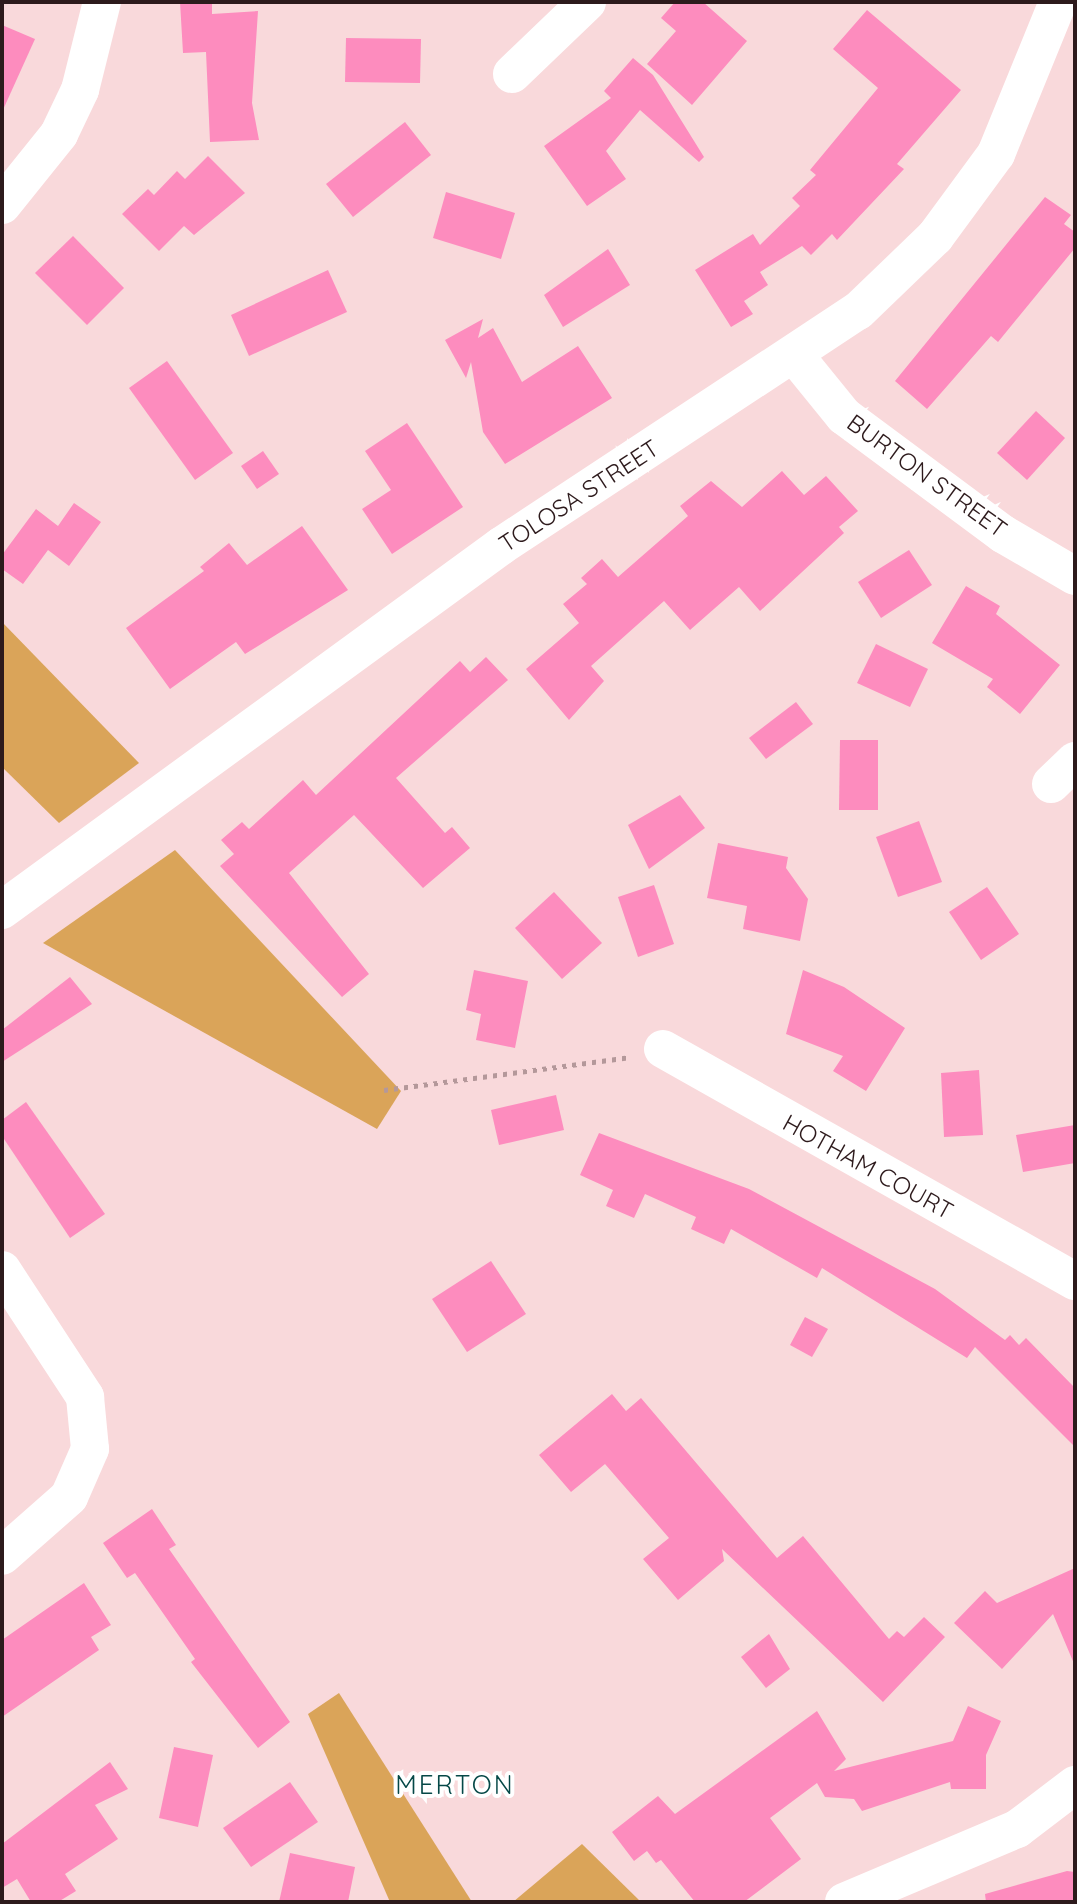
<!DOCTYPE html>
<html>
<head>
<meta charset="utf-8">
<style>
	body { margin:0 }
	#map { position:relative; width:1077px; height:1904px; overflow:hidden; background:#f9d9db; font-family:Quicksand,sans-serif }
	div>[style] { position:absolute }
	[style*='--x'] { left:calc(var(--x)*1px); top:calc(var(--y)*1px); width:calc(var(--w)*1px); rotate:calc(var(--a)*1deg) }
	.green>* { inset:0; background:#daa459 }
	.building>* { inset:0; background:#fd8cbe }
	.path>* { height:5px; margin-top:-2.5px; transform-origin:0; background:repeating-linear-gradient(90deg,#b4989a 0 4px,transparent 0 10px) }
	.minor>* { height:38px; margin:-19px; padding:0 19px; transform-origin:19px; border-radius:19px; background:#fff }
	span { translate:-50% -50%; white-space:nowrap; text-align:center; line-height:1.15; -webkit-text-stroke:8px #fff; paint-order:stroke }
	.street-label { font-size:24px; color:#2d1a1c }
	.neighbourhood-label { font-size:26px; color:#054847; letter-spacing:2px }
	.frame { position:absolute; inset:0; border:4px solid #2d1a1c; pointer-events:none }
</style>
</head>
<body>
<div id="map">
	<div class="green">
		<div style="clip-path:polygon(2px 622px,139px 763px,59px 823px,2px 767px)"></div>
		<div style="clip-path:polygon(175px 850px,401px 1091px,377px 1129px,43px 943px)"></div>
		<div style="clip-path:polygon(339px 1693px,472px 1902px,390px 1902px,308px 1714px)"></div>
		<div style="clip-path:polygon(582px 1844px,641px 1902px,513px 1902px)"></div>
	</div>
	<div class="building">
		<div style="clip-path:polygon(180px 2px,212px 2px,212px 14px,258px 11px,252px 103px,259px 140px,210px 142px,206px 52px,183px 53px)"></div>
		<div style="clip-path:polygon(675px 2px,703px 2px,747px 41px,692px 105px,647px 64px,676px 31px,661px 18px)"></div>
		<div style="clip-path:polygon(867px 10px,961px 90px,897px 164px,904px 169px,837px 240px,832px 234px,811px 255px,802px 246px,760px 272px,768px 285px,744px 301px,753px 314px,731px 327px,695px 270px,753px 234px,760px 245px,800px 206px,792px 198px,816px 175px,810px 170px,878px 88px,833px 49px)"></div>
		<div style="clip-path:polygon(2px 25px,35px 39px,2px 112px)"></div>
		<div style="clip-path:polygon(346px 38px,421px 39px,420px 83px,345px 82px)"></div>
		<div style="clip-path:polygon(633px 58px,653px 75px,704px 157px,699px 162px,640px 110px,606px 151px,626px 179px,587px 206px,544px 146px,611px 98px,604px 91px)"></div>
		<div style="clip-path:polygon(405px 122px,431px 155px,353px 217px,326px 184px)"></div>
		<div style="clip-path:polygon(208px 156px,245px 193px,194px 235px,184px 226px,159px 251px,122px 214px,148px 189px,154px 195px,177px 171px,185px 179px)"></div>
		<div style="clip-path:polygon(446px 192px,515px 213px,501px 259px,433px 238px)"></div>
		<div style="clip-path:polygon(1045px 197px,1071px 215px,1064px 224px,1075px 232px,1075px 248px,998px 342px,991px 336px,927px 409px,895px 381px)"></div>
		<div style="clip-path:polygon(73px 236px,124px 288px,87px 325px,35px 273px)"></div>
		<div style="clip-path:polygon(608px 249px,630px 285px,563px 327px,544px 295px)"></div>
		<div style="clip-path:polygon(328px 270px,347px 312px,249px 356px,231px 315px)"></div>
		<div style="clip-path:polygon(483px 319px,478px 338px,493px 328px,522px 382px,578px 346px,612px 398px,505px 464px,483px 432px,471px 362px,466px 378px,445px 340px)"></div>
		<div style="clip-path:polygon(167px 361px,233px 453px,195px 480px,129px 388px)"></div>
		<div style="clip-path:polygon(1036px 411px,1065px 438px,1027px 480px,997px 453px)"></div>
		<div style="clip-path:polygon(407px 423px,463px 507px,392px 554px,362px 509px,391px 490px,365px 451px)"></div>
		<div style="clip-path:polygon(263px 451px,279px 474px,257px 489px,241px 466px)"></div>
		<div style="clip-path:polygon(782px 471px,804px 495px,826px 476px,858px 511px,839px 527px,844px 533px,760px 611px,739px 587px,690px 630px,664px 601px,591px 666px,604px 681px,569px 720px,526px 669px,579px 623px,563px 604px,587px 584px,581px 578px,602px 559px,618px 577px,688px 516px,680px 506px,711px 481px,742px 507px)"></div>
		<div style="clip-path:polygon(74px 503px,101px 522px,69px 566px,48px 550px,23px 584px,2px 569px,2px 555px,36px 509px,58px 526px)"></div>
		<div style="clip-path:polygon(302px 526px,348px 590px,245px 654px,236px 642px,170px 689px,126px 628px,204px 571px,200px 567px,229px 543px,247px 565px)"></div>
		<div style="clip-path:polygon(909px 550px,932px 585px,881px 618px,858px 582px)"></div>
		<div style="clip-path:polygon(966px 586px,1000px 606px,996px 614px,1060px 665px,1020px 714px,987px 687px,993px 679px,932px 643px)"></div>
		<div style="clip-path:polygon(876px 644px,928px 669px,910px 707px,857px 683px)"></div>
		<div style="clip-path:polygon(486px 657px,508px 680px,396px 778px,445px 833px,452px 827px,470px 848px,423px 888px,354px 815px,289px 873px,369px 974px,342px 997px,220px 866px,234px 854px,221px 840px,242px 822px,249px 829px,303px 780px,316px 795px,460px 661px,470px 672px)"></div>
		<div style="clip-path:polygon(796px 702px,813px 724px,766px 759px,749px 738px)"></div>
		<div style="clip-path:polygon(840px 740px,878px 740px,878px 810px,839px 810px)"></div>
		<div style="clip-path:polygon(680px 795px,705px 828px,649px 869px,628px 825px)"></div>
		<div style="clip-path:polygon(919px 821px,942px 882px,898px 897px,876px 837px)"></div>
		<div style="clip-path:polygon(718px 843px,788px 857px,786px 868px,808px 899px,800px 941px,743px 929px,747px 906px,707px 898px)"></div>
		<div style="clip-path:polygon(654px 885px,674px 944px,638px 957px,618px 897px)"></div>
		<div style="clip-path:polygon(987px 887px,1019px 934px,981px 960px,949px 912px)"></div>
		<div style="clip-path:polygon(554px 892px,602px 943px,562px 979px,515px 928px)"></div>
		<div style="clip-path:polygon(474px 970px,528px 981px,515px 1048px,476px 1040px,481px 1014px,466px 1010px)"></div>
		<div style="clip-path:polygon(803px 970px,844px 987px,905px 1028px,866px 1091px,833px 1071px,843px 1056px,786px 1034px)"></div>
		<div style="clip-path:polygon(70px 977px,92px 1004px,2px 1062px,2px 1030px)"></div>
		<div style="clip-path:polygon(979px 1070px,983px 1135px,944px 1137px,941px 1073px)"></div>
		<div style="clip-path:polygon(556px 1095px,564px 1130px,499px 1145px,491px 1110px)"></div>
		<div style="clip-path:polygon(26px 1102px,105px 1214px,70px 1238px,2px 1136px,2px 1120px)"></div>
		<div style="clip-path:polygon(1075px 1125px,1075px 1163px,1023px 1172px,1016px 1135px)"></div>
		<div style="clip-path:polygon(599px 1133px,749px 1189px,935px 1289px,1005px 1340px,1010px 1335px,1019px 1345px,1026px 1338px,1075px 1388px,1075px 1447px,975px 1347px,967px 1358px,822px 1268px,817px 1278px,731px 1229px,724px 1244px,691px 1229px,696px 1217px,645px 1194px,634px 1218px,606px 1206px,613px 1190px,580px 1175px)"></div>
		<div style="clip-path:polygon(491px 1261px,526px 1314px,467px 1352px,432px 1299px)"></div>
		<div style="clip-path:polygon(805px 1317px,828px 1329px,812px 1357px,790px 1345px)"></div>
		<div style="clip-path:polygon(612px 1394px,626px 1411px,641px 1398px,777px 1558px,803px 1536px,889px 1639px,897px 1631px,904px 1637px,924px 1617px,945px 1637px,883px 1702px,722px 1549px,724px 1561px,678px 1600px,643px 1559px,669px 1538px,605px 1464px,571px 1492px,539px 1455px)"></div>
		<div style="clip-path:polygon(152px 1509px,176px 1545px,169px 1549px,290px 1722px,258px 1748px,191px 1662px,195px 1659px,135px 1573px,127px 1578px,103px 1543px)"></div>
		<div style="clip-path:polygon(1075px 1568px,1075px 1666px,1053px 1614px,1002px 1669px,954px 1623px,985px 1591px,997px 1603px)"></div>
		<div style="clip-path:polygon(84px 1583px,111px 1625px,91px 1637px,99px 1650px,2px 1717px,2px 1640px)"></div>
		<div style="clip-path:polygon(769px 1634px,790px 1669px,766px 1688px,741px 1657px)"></div>
		<div style="clip-path:polygon(968px 1706px,1001px 1721px,986px 1755px,986px 1789px,951px 1789px,950px 1782px,862px 1811px,854px 1799px,825px 1797px,817px 1783px,770px 1818px,801px 1859px,744px 1902px,695px 1902px,661px 1860px,656px 1863px,647px 1851px,634px 1861px,612px 1832px,658px 1796px,675px 1814px,817px 1711px,846px 1759px,834px 1771px,953px 1741px)"></div>
		<div style="clip-path:polygon(174px 1747px,213px 1755px,198px 1827px,159px 1818px)"></div>
		<div style="clip-path:polygon(110px 1762px,128px 1789px,95px 1805px,118px 1839px,65px 1874px,76px 1891px,58px 1902px,31px 1902px,17px 1879px,2px 1888px,2px 1844px)"></div>
		<div style="clip-path:polygon(290px 1782px,318px 1822px,251px 1867px,223px 1828px)"></div>
		<div style="clip-path:polygon(290px 1853px,355px 1867px,348px 1902px,279px 1902px)"></div>
		<div style="clip-path:polygon(1067px 1871px,1075px 1872px,1075px 1902px,986px 1902px,985px 1894px)"></div>
	</div>
	<div class="path">
		<div style="--x:384;--y:1090;--w:249;--a:-7.6"></div>
	</div>
	<div class="minor">
		<div style="--x:512;--y:74;--w:104;--a:-43.8"></div>
		<div style="--x:2;--y:205;--w:91;--a:-51.2"></div>
		<div style="--x:59;--y:134;--w:49;--a:-64.5"></div>
		<div style="--x:80;--y:90;--w:91;--a:-76"></div>
		<div style="--x:796;--y:357;--w:76;--a:50.9"></div>
		<div style="--x:844;--y:416;--w:198;--a:36.6"></div>
		<div style="--x:1003;--y:534;--w:83;--a:30.3"></div>
		<div style="--x:1051;--y:784;--w:33;--a:-44"></div>
		<div style="--x:2;--y:910;--w:618;--a:-36.11"></div>
		<div style="--x:501;--y:546;--w:427;--a:-33.4"></div>
		<div style="--x:858;--y:311;--w:107;--a:-43.9"></div>
		<div style="--x:935;--y:237;--w:103;--a:-53.7"></div>
		<div style="--x:996;--y:154;--w:164;--a:-67.8"></div>
		<div style="--x:663;--y:1049;--w:473;--a:29.4"></div>
		<div style="--x:2;--y:1270;--w:152;--a:56.8"></div>
		<div style="--x:85;--y:1397;--w:52;--a:84.5"></div>
		<div style="--x:90;--y:1449;--w:52;--a:113.6"></div>
		<div style="--x:69;--y:1497;--w:89;--a:138.6"></div>
		<div style="--x:844;--y:1902;--w:188;--a:-22.9"></div>
		<div style="--x:1017;--y:1829;--w:73;--a:-37.2"></div>
	</div>
	<div class="street-label">
		<span style="left:927px;top:476px;rotate:36deg">BURTON STREET</span>
		<span style="left:579px;top:496px;rotate:-33deg">TOLOSA STREET</span>
		<span style="left:868px;top:1167px;rotate:29deg">HOTHAM COURT</span>
	</div>
	<div class="neighbourhood-label">
		<span style="left:455px;top:1785px">MERTON</span>
	</div>
	<div class="frame"></div>
</div>
</body>
</html>
